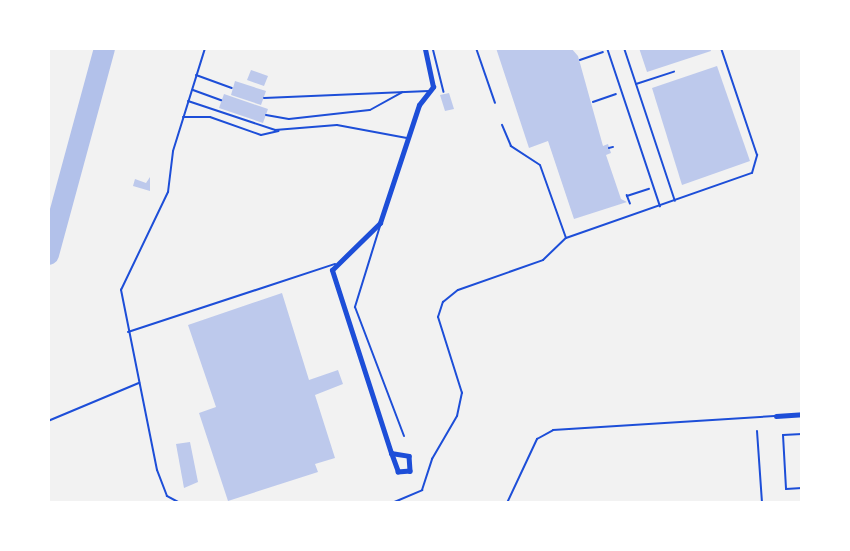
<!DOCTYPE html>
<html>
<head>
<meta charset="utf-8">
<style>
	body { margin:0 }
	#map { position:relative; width:850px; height:551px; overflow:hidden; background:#f2f2f2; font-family:Quicksand,sans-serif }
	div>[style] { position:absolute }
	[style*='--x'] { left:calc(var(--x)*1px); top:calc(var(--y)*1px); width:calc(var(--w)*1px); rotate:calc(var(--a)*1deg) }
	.taxiway>* { height:21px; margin:-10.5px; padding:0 10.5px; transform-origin:10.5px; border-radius:10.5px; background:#b2c1ea }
	.building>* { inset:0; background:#bdc9ec }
	.path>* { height:1.5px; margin:-0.75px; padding:0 0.75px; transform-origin:0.75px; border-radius:0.75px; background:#1d4ed8 }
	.service>* { height:2px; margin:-1px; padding:0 1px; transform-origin:1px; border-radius:1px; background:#1d4ed8 }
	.minor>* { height:4.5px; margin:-2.25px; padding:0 2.25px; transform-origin:2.25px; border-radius:2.25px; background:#1d4ed8 }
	span { translate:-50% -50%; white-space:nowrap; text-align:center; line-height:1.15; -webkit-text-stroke:6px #fff; paint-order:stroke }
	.frame { position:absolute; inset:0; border:50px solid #fff; pointer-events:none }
</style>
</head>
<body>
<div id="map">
	<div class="taxiway">
		<div style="--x:48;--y:254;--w:213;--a:-74.8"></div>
	</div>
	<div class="building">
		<div style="clip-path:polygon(496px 48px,571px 48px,578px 56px,603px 146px,608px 144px,611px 153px,606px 155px,621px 199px,627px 202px,574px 219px,548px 141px,529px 148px)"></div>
		<div style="clip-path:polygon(639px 48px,710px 48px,711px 51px,647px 72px)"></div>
		<div style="clip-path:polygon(717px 66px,750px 161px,682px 185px,652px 88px)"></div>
		<div style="clip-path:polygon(251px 70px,268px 76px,264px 86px,247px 80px)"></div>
		<div style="clip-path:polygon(235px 81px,266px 91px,261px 105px,231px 95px)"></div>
		<div style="clip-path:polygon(449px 93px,454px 109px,445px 111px,440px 95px)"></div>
		<div style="clip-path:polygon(224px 94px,268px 109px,263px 123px,219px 108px)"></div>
		<div style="clip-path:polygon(150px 177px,150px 191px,133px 186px,135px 179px,146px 183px)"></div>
		<div style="clip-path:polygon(282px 293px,309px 380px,338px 370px,343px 384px,315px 395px,335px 458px,315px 464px,318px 472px,228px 501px,199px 413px,216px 407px,188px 325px)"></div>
		<div style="clip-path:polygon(190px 442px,198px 482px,184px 488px,176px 444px)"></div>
	</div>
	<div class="path">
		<div style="--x:433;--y:48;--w:45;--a:76"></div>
		<div style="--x:580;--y:60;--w:24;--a:-19"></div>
		<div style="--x:593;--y:102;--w:24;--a:-19"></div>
		<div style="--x:609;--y:148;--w:4;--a:-14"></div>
		<div style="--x:630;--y:204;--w:9;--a:-111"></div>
		<div style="--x:627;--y:196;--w:23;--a:-18"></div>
	</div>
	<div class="service">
		<div style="--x:476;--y:48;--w:58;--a:70.9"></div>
		<div style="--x:607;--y:48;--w:167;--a:71.5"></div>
		<div style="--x:624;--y:48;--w:161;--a:71.6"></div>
		<div style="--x:196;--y:75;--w:38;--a:20"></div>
		<div style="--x:636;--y:84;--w:40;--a:-18"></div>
		<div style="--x:193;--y:90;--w:30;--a:20"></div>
		<div style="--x:264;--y:98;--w:165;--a:-2.4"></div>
		<div style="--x:188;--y:101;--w:92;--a:18.4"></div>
		<div style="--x:275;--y:130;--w:62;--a:-4.6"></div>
		<div style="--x:337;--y:125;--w:71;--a:10.5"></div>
		<div style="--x:266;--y:115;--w:23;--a:10"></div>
		<div style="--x:289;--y:119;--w:81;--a:-6.3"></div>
		<div style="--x:370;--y:110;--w:37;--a:-29"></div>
		<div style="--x:183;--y:117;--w:27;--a:0"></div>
		<div style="--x:210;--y:117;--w:54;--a:19.4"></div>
		<div style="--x:261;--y:135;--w:18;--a:-13"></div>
		<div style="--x:380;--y:226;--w:85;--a:107.2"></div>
		<div style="--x:355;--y:307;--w:138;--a:69.2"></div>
		<div style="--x:566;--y:238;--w:197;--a:-19.3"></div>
		<div style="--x:752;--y:173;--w:19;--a:-74"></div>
		<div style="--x:757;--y:155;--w:113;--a:-108.6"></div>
		<div style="--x:128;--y:332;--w:218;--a:-18.2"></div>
		<div style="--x:48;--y:421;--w:99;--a:-22.7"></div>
		<div style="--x:757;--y:431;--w:72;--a:86"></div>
		<div style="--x:802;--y:434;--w:19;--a:177"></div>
		<div style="--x:783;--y:435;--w:54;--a:86.8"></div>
		<div style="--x:786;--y:489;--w:16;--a:-4"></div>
		<div style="--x:180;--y:503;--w:15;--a:-152"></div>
		<div style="--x:167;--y:496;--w:28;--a:-111"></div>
		<div style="--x:157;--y:470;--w:184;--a:-101.3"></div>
		<div style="--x:121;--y:290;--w:109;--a:-64.4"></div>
		<div style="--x:168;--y:192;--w:41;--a:-83"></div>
		<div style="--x:173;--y:151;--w:108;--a:-72.7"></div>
		<div style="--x:392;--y:503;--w:33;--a:-23"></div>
		<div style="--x:422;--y:490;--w:33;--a:-72"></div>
		<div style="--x:432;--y:459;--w:50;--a:-59.8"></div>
		<div style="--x:457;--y:416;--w:24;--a:-78"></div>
		<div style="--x:462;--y:393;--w:80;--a:-107.5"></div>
		<div style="--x:438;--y:317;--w:16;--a:-72"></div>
		<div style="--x:443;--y:302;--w:19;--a:-39"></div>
		<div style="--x:458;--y:290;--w:90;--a:-19.4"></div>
		<div style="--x:543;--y:260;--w:32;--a:-44"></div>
		<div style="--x:566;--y:238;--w:77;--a:-109.6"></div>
		<div style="--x:540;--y:165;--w:35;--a:-147"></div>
		<div style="--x:511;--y:146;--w:23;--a:-113"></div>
		<div style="--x:507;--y:503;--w:71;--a:-64.9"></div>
		<div style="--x:537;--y:439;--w:18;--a:-29"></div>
		<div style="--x:553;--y:430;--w:222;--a:-3.6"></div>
	</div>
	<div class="minor">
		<div style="--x:776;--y:416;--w:26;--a:-4"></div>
		<div style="--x:391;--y:453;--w:192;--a:-107.9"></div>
		<div style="--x:332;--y:270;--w:67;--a:-44.4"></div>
		<div style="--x:380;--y:223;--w:124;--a:-71.7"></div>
		<div style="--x:419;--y:105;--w:23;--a:-52"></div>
		<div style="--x:433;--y:87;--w:40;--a:-102"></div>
		<div style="--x:391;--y:453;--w:18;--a:9"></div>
		<div style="--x:409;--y:456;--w:15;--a:86"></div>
		<div style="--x:410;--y:471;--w:12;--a:175"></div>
		<div style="--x:398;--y:472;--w:20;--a:-110"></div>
	</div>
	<div class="frame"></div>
</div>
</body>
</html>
